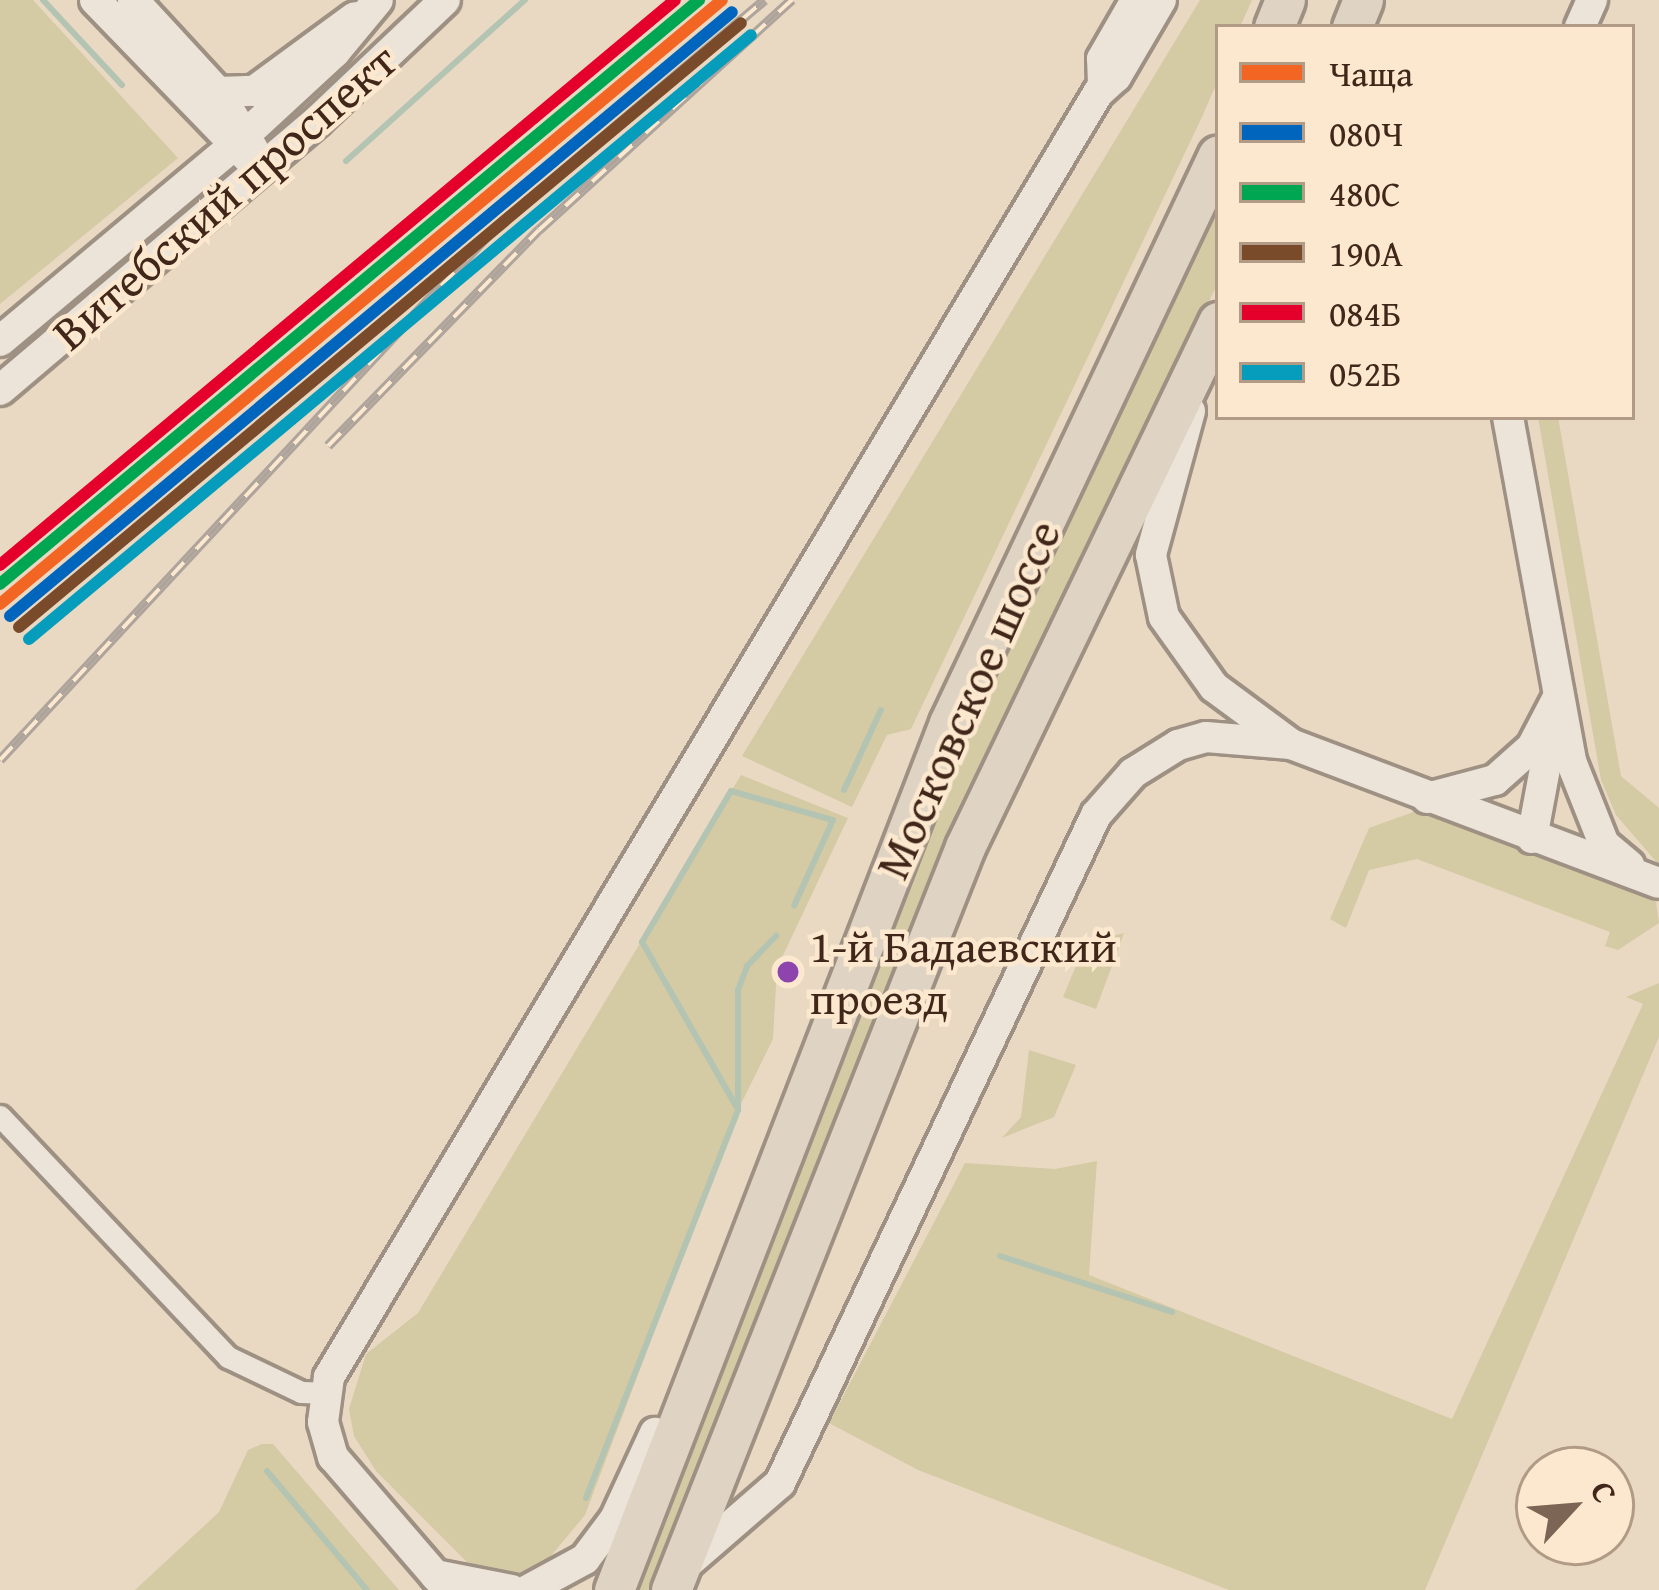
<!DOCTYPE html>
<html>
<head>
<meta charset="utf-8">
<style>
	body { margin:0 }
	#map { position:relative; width:1659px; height:1590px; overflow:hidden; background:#e9d9c3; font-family:"Gentium Book Plus",serif }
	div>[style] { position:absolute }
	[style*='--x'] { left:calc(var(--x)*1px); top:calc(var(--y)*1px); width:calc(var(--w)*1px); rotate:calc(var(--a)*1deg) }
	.green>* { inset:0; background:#d4caa3 }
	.stream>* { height:6px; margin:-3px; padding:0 3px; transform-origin:3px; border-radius:3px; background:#b4c4b2 }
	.roads { filter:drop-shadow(3px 0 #9e9183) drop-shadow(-3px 0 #9e9183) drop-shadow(0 3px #9e9183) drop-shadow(0 -3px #9e9183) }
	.street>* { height:21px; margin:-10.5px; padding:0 10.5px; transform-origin:10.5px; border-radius:10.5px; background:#ece4d9 }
	.secondary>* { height:30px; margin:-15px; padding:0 15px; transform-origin:15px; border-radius:15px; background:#ece4d9 }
	.highway>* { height:39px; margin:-19.5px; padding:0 19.5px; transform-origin:19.5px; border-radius:19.5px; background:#dfd4c4 }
	.rail>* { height:10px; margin-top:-5px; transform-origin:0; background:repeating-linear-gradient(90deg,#fbe8ce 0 18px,#aea49b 0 36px); box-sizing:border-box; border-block:3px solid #aea49b }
	.rail-1>* { height:12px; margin:-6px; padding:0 6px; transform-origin:6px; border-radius:6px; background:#f26522 }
	.rail-2>* { height:12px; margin:-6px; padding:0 6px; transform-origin:6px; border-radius:6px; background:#0065bd }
	.rail-3>* { height:12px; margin:-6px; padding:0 6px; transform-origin:6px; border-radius:6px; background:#00a651 }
	.rail-4>* { height:12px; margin:-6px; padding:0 6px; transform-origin:6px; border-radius:6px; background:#7a4b2a }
	.rail-5>* { height:12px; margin:-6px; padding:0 6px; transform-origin:6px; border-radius:6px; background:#e4002b }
	.rail-6>* { height:12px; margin:-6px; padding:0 6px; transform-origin:6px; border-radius:6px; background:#069cbc }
	.dots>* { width:33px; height:33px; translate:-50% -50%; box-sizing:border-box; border:6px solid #fbe8ce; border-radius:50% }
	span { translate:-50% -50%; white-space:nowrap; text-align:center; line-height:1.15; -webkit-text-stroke:9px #fbe8ce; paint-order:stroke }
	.bus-label { font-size:45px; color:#41271a }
	.left { translate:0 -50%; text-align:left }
	.street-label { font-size:48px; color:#41271a }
	.legend { position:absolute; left:1215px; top:24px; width:420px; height:396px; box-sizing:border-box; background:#fbe8ce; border:3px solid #b19b86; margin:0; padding:15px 21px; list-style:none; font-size:36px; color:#41271a }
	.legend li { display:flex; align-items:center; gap:24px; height:60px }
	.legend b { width:60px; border:3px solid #b19b86 }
	.north { position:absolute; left:1515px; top:1446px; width:120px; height:120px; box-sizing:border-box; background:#fbe8ce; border:3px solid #b19b86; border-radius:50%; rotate:64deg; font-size:33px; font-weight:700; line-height:48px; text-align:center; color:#41271a }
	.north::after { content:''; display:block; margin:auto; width:42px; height:54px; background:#7c6555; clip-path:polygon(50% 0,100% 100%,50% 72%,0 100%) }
</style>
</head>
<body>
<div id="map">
	<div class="green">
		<div style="clip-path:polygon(0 0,33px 0,178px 158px,0 304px)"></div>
		<div style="clip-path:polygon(1200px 0,1252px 0,1240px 27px,1218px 27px,1218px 80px,1202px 117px,911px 729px,887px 735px,852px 807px,742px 756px)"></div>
		<div style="clip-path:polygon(1218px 200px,1218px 283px,958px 808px,654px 1590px,635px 1590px,944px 792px)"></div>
		<div style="clip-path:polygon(1538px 417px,1558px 417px,1621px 776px,1659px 808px,1659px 865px,1616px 815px,1601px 780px)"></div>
		<div style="clip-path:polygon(741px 775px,848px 818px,777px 968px,773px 1039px,738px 1110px,585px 1515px,550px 1557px,517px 1574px,477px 1572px,376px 1471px,354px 1436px,349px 1409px,366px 1354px,418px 1313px)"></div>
		<div style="clip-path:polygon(1419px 810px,1641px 887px,1656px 902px,1659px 923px,1618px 950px,1605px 946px,1610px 932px,1417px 859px,1369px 870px,1346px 928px,1330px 919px,1369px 828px)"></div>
		<div style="clip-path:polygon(1124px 933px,1096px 1009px,1063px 997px,1085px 944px)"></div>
		<div style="clip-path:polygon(1659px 983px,1659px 1037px,1425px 1590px,1229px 1590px,918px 1470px,829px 1423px,965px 1163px,1055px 1169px,1097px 1161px,1089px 1275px,1452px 1419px,1643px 1004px,1626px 997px)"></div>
		<div style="clip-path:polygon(1029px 1050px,1076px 1065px,1054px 1117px,1002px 1138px,1021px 1117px)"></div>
		<div style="clip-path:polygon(262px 1444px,273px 1444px,399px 1590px,135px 1590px,219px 1512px,248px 1450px)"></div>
	</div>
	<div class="stream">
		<div style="--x:43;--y:0;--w:116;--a:47.1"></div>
		<div style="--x:346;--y:161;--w:241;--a:-42"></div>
		<div style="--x:844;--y:790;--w:88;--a:-65.2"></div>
		<div style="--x:736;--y:1106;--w:189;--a:-119.8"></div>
		<div style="--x:642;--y:942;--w:175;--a:-59.5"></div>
		<div style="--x:731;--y:791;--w:106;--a:15.9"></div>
		<div style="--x:833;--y:820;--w:94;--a:114.4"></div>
		<div style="--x:1000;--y:1256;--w:181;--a:18"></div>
		<div style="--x:267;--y:1471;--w:155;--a:50"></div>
		<div style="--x:586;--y:1498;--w:417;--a:-68.6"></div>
		<div style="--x:738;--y:1110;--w:120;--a:-90"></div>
		<div style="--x:738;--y:990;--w:26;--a:-69"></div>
		<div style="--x:747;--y:966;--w:42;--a:-46"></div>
	</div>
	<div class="roads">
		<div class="street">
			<div style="--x:0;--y:1116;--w:332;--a:46.6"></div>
			<div style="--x:228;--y:1357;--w:81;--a:25.6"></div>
			<div style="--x:301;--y:1392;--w:23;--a:2"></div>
		</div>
		<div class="secondary">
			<div style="--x:95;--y:0;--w:221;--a:45.9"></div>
			<div style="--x:133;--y:0;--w:125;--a:47.3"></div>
			<div style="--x:218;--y:92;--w:67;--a:58.4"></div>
			<div style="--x:1580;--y:27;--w:30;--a:-66"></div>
			<div style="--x:1103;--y:85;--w:26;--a:-92"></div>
			<div style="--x:1102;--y:59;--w:68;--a:-60"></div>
			<div style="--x:218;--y:92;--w:36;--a:-2"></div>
			<div style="--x:254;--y:91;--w:125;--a:-36.2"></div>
			<div style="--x:0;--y:341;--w:301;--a:-39.9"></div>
			<div style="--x:231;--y:148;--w:142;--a:-42.7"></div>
			<div style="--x:335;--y:52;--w:67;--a:-50.4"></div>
			<div style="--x:0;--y:390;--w:416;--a:-40.3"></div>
			<div style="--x:317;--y:121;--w:176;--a:-43.4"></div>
			<div style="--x:1190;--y:411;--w:149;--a:105.2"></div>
			<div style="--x:1151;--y:555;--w:63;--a:78.2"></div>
			<div style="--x:1164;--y:617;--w:86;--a:54.5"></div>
			<div style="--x:1214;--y:687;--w:96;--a:36.5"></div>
			<div style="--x:1291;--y:744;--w:393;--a:20.7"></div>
			<div style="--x:1508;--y:417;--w:350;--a:79.6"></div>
			<div style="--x:1571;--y:761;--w:89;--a:68.3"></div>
			<div style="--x:1604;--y:844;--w:33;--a:40"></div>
			<div style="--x:1427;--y:798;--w:70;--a:-14.8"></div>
			<div style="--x:1495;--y:780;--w:50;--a:-41.7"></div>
			<div style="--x:1532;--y:747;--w:54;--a:-62.5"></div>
			<div style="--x:1532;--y:838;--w:120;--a:-79.4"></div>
			<div style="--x:683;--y:1567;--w:128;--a:-40.9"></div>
			<div style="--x:780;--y:1483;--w:739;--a:-64.68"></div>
			<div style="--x:1096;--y:815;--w:56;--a:-48.6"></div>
			<div style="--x:1133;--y:773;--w:53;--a:-31.9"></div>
			<div style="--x:1178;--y:745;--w:29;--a:-16"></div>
			<div style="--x:1206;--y:737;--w:85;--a:4.7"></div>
			<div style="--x:435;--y:1575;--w:78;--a:11"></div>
			<div style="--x:448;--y:1590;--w:176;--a:-130.8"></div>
			<div style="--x:333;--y:1457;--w:36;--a:-106"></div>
			<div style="--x:323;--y:1422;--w:45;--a:-82.4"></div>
			<div style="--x:329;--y:1377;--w:1497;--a:-59.08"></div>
			<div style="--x:1098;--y:93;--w:24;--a:-42"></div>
			<div style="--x:1116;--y:77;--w:89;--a:-59.7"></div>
			<div style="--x:528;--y:1590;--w:65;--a:-28.5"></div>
			<div style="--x:585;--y:1559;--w:50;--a:-53.1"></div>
			<div style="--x:615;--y:1519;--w:95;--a:-65.1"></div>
		</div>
		<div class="highway">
			<div style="--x:1274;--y:27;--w:29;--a:-68"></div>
			<div style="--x:1352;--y:27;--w:29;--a:-68"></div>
			<div style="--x:614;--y:1590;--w:929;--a:-68.87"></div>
			<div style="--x:949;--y:723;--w:628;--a:-64.66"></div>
			<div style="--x:671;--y:1590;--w:799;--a:-68.41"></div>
			<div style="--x:965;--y:847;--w:583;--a:-64.27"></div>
		</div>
	</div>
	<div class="rail">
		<div style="--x:328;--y:446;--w:302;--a:-45.7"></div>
		<div style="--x:539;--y:230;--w:342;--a:-42.3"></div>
		<div style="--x:0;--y:760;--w:727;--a:-47.06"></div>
		<div style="--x:495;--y:228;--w:353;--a:-40.2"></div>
	</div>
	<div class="rail-1">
		<div style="--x:0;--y:604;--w:941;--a:-39.91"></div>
	</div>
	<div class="rail-2">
		<div style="--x:10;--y:616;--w:941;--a:-39.91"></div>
	</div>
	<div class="rail-3">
		<div style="--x:0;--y:584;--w:911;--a:-39.88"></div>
	</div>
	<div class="rail-4">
		<div style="--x:19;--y:627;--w:941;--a:-39.91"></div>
	</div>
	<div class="rail-5">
		<div style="--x:0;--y:565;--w:880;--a:-39.93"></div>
	</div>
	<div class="rail-6">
		<div style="--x:29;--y:639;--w:941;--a:-39.91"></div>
	</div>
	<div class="dots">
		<div style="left:788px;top:972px;background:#8e44ad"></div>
	</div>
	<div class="bus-label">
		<span class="left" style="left:810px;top:972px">1-й Бадаевский<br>проезд</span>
	</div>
	<div class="street-label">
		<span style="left:224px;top:196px;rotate:-41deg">Витебский проспект</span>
		<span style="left:967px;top:699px;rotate:-66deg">Московское шоссе</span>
	</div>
	<ul class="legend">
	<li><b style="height:15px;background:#f26522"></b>Чаща</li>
	<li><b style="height:15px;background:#0065bd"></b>080Ч</li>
	<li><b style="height:15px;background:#00a651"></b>480С</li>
	<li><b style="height:15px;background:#7a4b2a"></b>190А</li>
	<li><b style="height:15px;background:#e4002b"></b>084Б</li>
	<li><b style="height:15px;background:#069cbc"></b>052Б</li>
	</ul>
	<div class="north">С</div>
</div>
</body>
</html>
